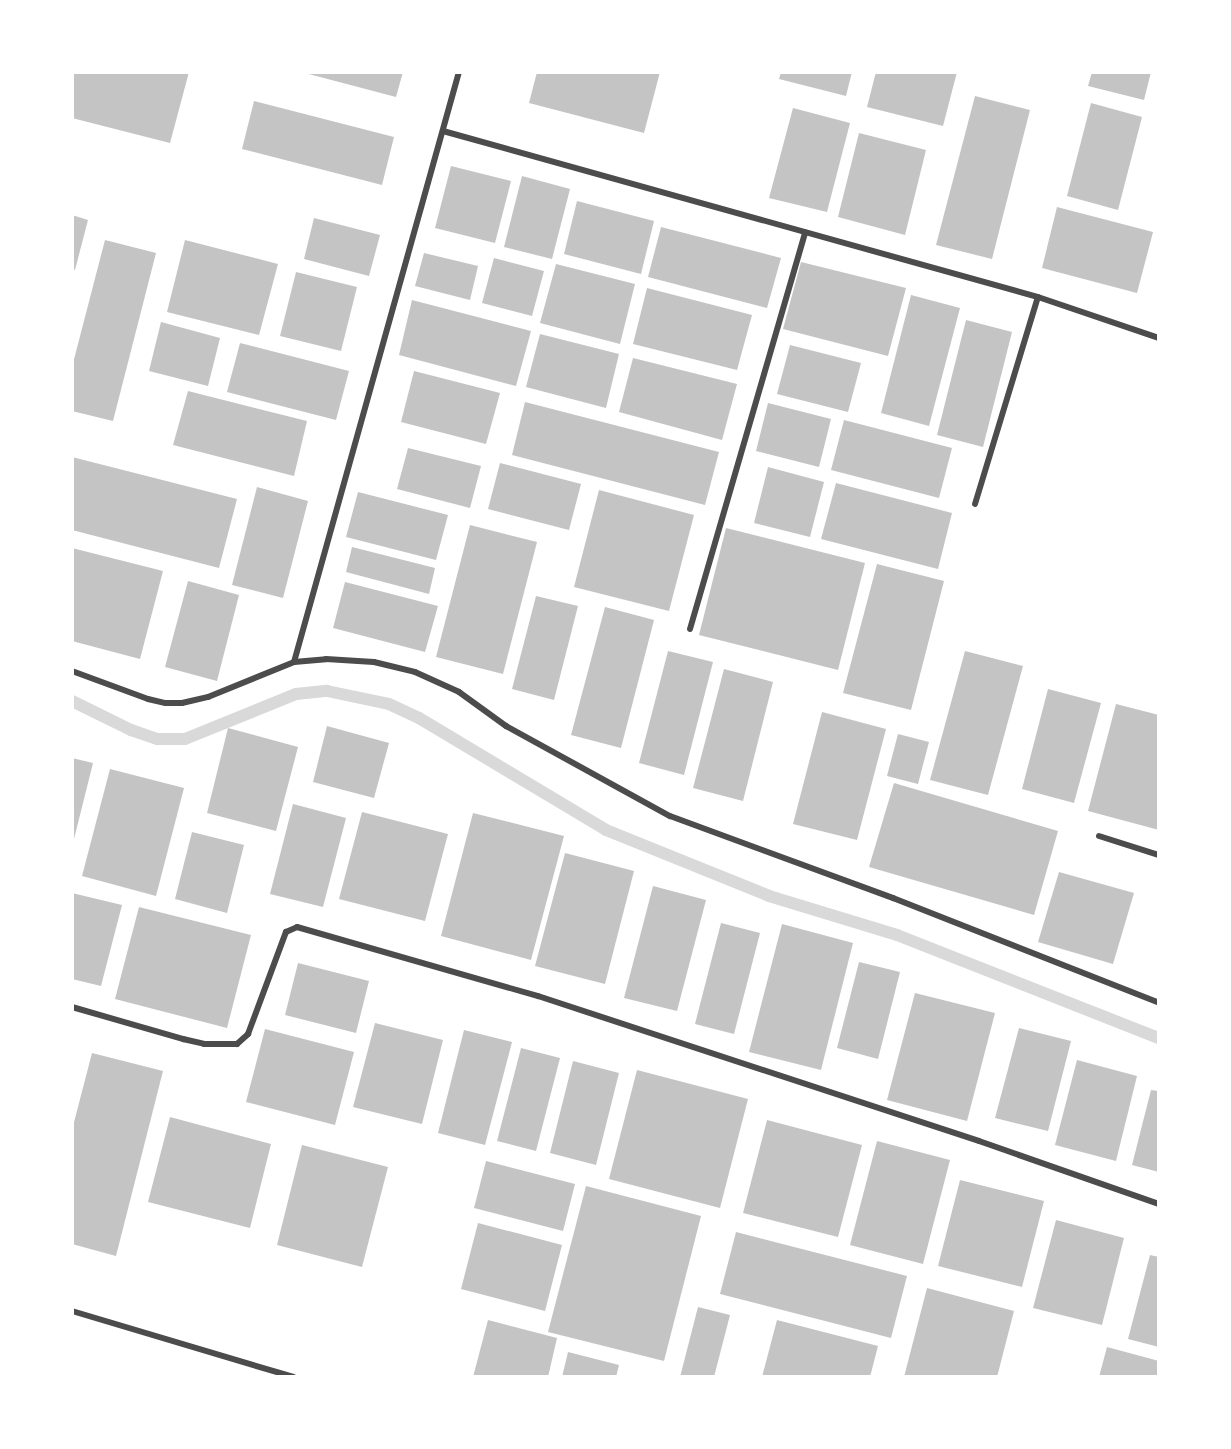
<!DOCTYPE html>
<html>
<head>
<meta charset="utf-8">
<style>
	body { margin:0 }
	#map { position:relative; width:1231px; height:1449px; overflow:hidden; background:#fff; font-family:Georgia,serif }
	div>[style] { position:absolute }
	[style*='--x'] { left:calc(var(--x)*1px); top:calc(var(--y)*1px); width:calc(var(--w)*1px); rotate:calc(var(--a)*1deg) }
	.stream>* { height:12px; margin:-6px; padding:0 6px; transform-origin:6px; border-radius:6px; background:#d9d9d9 }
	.building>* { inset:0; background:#c4c4c4 }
	.minor>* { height:6px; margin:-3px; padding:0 3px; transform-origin:3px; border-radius:3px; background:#4c4c4c }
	span { translate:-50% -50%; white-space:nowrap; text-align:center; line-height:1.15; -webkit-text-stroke:5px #fff; paint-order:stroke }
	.frame { position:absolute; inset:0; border:74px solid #fff; pointer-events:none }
</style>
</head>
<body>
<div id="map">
	<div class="stream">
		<div style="--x:72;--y:701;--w:66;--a:26.2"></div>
		<div style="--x:131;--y:730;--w:28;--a:19"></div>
		<div style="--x:157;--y:739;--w:28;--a:0"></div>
		<div style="--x:185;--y:739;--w:120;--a:-22.1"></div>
		<div style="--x:296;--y:694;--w:31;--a:-6"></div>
		<div style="--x:327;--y:691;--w:63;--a:11.8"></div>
		<div style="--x:389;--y:704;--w:33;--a:25"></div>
		<div style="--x:419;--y:718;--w:218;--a:30.9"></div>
		<div style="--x:606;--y:830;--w:176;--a:22"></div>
		<div style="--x:769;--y:896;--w:134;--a:16.9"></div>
		<div style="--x:897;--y:935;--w:282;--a:21.5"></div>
	</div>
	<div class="building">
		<div style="clip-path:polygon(72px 72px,189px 72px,170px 143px,72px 118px)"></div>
		<div style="clip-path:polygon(301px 72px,403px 72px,396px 97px)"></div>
		<div style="clip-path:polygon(537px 72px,660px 72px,644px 133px,529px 103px)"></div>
		<div style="clip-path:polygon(781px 72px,852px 72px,846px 96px,779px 79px)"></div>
		<div style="clip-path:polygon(876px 72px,957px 72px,943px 126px,867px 107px)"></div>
		<div style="clip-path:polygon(1092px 72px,1151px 72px,1144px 100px,1088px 86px)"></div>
		<div style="clip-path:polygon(975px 96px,1030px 110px,992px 259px,936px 245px)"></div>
		<div style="clip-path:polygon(254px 101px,394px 137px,382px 185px,242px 149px)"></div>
		<div style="clip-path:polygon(1091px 103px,1142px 117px,1118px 210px,1067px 196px)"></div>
		<div style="clip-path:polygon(793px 108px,850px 123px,827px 212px,769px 198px)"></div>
		<div style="clip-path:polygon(859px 133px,926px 150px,905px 235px,838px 217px)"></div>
		<div style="clip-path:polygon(451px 166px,511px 181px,495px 243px,435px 228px)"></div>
		<div style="clip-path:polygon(522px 176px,570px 189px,552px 259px,504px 247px)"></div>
		<div style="clip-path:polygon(577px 201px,654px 221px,641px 274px,564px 254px)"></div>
		<div style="clip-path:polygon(1057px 207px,1153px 232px,1137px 293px,1042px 268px)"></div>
		<div style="clip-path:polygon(72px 215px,88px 220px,75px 270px,72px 269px)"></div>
		<div style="clip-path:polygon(314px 218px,380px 235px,369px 276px,304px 259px)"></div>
		<div style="clip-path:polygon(661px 227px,781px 258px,767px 308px,648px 277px)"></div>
		<div style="clip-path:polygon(105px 240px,156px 253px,113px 421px,72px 411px,72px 367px)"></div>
		<div style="clip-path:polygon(185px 240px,278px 264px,259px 335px,167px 312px)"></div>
		<div style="clip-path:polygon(424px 253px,478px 266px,470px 300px,415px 286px)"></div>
		<div style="clip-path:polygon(494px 258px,544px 271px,532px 316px,482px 303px)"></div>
		<div style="clip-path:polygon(801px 262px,906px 288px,888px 356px,783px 329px)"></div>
		<div style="clip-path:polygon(556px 264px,635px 284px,620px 344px,540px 323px)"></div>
		<div style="clip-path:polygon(296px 272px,357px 287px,341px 351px,280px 336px)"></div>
		<div style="clip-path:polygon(647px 288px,752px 315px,737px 370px,633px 344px)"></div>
		<div style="clip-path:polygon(911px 295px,960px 308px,929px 426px,881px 413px)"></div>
		<div style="clip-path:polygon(412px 300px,531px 331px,516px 386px,399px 355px)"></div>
		<div style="clip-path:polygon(966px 320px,1012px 332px,983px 447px,937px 435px)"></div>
		<div style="clip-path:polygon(161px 322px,220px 338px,208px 386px,149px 371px)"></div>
		<div style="clip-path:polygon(540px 334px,619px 354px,606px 408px,526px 387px)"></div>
		<div style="clip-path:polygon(240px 343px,349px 371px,336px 420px,227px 392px)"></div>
		<div style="clip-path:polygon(790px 345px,861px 363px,848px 412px,777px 394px)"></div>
		<div style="clip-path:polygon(633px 358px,737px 384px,722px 440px,619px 412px)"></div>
		<div style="clip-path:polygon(414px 371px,500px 393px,486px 444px,401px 422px)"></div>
		<div style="clip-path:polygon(188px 391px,307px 421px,294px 476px,173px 445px)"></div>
		<div style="clip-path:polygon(525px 402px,719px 452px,705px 505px,512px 455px)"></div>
		<div style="clip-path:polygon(768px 403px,831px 419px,819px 467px,756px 451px)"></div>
		<div style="clip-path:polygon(844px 420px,952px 448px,939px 498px,831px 470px)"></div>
		<div style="clip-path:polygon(408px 448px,481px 466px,470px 508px,397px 489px)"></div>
		<div style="clip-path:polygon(72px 457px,237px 499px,219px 568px,72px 530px)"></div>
		<div style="clip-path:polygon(500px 463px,581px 484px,569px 530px,488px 509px)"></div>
		<div style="clip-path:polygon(768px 467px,824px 482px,810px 537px,754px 523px)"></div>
		<div style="clip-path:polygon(836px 483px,952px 513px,938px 569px,821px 539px)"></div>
		<div style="clip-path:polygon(257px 487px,308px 501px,283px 598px,232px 585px)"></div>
		<div style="clip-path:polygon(599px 490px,694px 515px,669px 611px,574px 587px)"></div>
		<div style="clip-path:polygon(358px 492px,448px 515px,436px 560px,346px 537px)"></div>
		<div style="clip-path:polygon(470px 525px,537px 542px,503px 674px,436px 657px)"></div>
		<div style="clip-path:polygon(726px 528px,865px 563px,838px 670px,699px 635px)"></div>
		<div style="clip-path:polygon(352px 547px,435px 568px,429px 594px,346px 572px)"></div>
		<div style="clip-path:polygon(72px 548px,163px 571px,140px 659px,72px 641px)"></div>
		<div style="clip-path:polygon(877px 564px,944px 581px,911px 710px,843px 693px)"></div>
		<div style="clip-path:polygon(188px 581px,239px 595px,217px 681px,165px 667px)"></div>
		<div style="clip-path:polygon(345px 582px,438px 606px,425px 652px,333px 628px)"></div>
		<div style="clip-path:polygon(536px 596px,578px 606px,554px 700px,512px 689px)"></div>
		<div style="clip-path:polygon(605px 607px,654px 620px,621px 748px,571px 735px)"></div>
		<div style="clip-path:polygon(668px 651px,713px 662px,684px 775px,639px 763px)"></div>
		<div style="clip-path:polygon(965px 651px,1023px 666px,988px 795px,930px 780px)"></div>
		<div style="clip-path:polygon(724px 669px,773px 682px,743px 801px,693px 788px)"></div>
		<div style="clip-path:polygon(1048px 689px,1101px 703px,1074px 803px,1022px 789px)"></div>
		<div style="clip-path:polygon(1116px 704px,1159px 715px,1159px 830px,1088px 811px)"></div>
		<div style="clip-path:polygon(822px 712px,886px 729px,857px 840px,793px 824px)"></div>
		<div style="clip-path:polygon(327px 726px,389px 743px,374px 798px,313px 782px)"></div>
		<div style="clip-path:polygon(228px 728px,298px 747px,276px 831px,207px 813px)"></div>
		<div style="clip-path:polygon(898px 734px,929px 742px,918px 784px,887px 776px)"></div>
		<div style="clip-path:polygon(72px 758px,93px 763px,73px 843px,72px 843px)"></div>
		<div style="clip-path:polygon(110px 769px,184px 788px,156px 896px,82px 876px)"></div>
		<div style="clip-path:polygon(894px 783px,1058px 831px,1034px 915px,869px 867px)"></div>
		<div style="clip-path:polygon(293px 804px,346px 818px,323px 907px,270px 894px)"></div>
		<div style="clip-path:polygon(362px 812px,448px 834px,425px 921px,339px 899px)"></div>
		<div style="clip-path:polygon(473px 813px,564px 836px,531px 960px,441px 936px)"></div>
		<div style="clip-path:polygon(192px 832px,244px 845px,227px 913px,175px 899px)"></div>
		<div style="clip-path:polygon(565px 853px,634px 871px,605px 984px,535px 966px)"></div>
		<div style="clip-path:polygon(1059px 872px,1134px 893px,1113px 964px,1038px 942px)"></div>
		<div style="clip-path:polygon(653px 886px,706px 900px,677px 1011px,624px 998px)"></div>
		<div style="clip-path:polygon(72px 893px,122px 905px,101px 986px,72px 979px)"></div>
		<div style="clip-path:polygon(139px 907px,251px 935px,227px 1028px,115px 999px)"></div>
		<div style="clip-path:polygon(721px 923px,760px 933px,734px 1034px,695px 1024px)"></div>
		<div style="clip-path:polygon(782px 924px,853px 943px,821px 1070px,749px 1052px)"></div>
		<div style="clip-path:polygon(859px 962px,900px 972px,878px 1059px,837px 1048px)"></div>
		<div style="clip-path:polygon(298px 963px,369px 981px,356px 1033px,285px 1015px)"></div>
		<div style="clip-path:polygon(915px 993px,995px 1013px,967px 1121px,887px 1100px)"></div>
		<div style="clip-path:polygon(375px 1023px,443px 1040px,422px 1124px,353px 1107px)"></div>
		<div style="clip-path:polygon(1019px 1028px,1071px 1041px,1048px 1131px,995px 1118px)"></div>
		<div style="clip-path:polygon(265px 1029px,354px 1052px,335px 1125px,246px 1102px)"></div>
		<div style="clip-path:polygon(464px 1030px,512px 1042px,485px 1145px,438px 1133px)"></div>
		<div style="clip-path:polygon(521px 1048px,560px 1058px,536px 1151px,497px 1141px)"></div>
		<div style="clip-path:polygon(92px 1053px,163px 1071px,116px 1256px,72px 1244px,72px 1130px)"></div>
		<div style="clip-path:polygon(1077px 1060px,1137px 1076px,1116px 1161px,1055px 1145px)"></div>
		<div style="clip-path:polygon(573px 1061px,619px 1073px,596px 1165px,550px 1153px)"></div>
		<div style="clip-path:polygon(637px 1070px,748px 1099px,720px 1208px,609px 1179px)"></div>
		<div style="clip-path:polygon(1151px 1090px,1159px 1091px,1159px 1172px,1132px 1165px)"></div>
		<div style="clip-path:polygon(170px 1117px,271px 1144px,250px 1228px,148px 1202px)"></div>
		<div style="clip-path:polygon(767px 1120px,862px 1145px,838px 1237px,743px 1213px)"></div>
		<div style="clip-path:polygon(877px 1141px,950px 1160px,923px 1264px,850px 1245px)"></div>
		<div style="clip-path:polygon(302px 1145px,388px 1167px,362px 1267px,277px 1245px)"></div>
		<div style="clip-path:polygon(486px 1161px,575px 1184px,563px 1231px,474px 1208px)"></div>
		<div style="clip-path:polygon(960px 1180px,1044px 1201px,1022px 1287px,938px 1266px)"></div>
		<div style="clip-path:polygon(586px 1186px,701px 1216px,664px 1361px,548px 1332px)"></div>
		<div style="clip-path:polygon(1056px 1220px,1124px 1238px,1102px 1325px,1033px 1308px)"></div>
		<div style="clip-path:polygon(478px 1223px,562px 1245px,545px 1311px,461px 1289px)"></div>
		<div style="clip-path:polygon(736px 1232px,907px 1276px,891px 1338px,720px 1294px)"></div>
		<div style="clip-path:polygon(1150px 1255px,1159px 1257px,1159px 1347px,1128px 1339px)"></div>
		<div style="clip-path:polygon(927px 1288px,1014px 1311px,997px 1377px,904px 1377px)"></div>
		<div style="clip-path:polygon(698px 1307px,730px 1315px,714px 1377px,680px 1377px)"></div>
		<div style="clip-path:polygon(488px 1320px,557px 1338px,548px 1377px,473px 1377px)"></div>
		<div style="clip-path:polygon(777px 1320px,878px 1346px,870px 1377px,762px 1377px)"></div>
		<div style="clip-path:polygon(1107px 1347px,1159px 1361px,1159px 1377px,1099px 1377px)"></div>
		<div style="clip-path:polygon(568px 1352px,619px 1365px,616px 1377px,562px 1377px)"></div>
	</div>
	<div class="minor">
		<div style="--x:443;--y:131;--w:618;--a:15.59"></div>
		<div style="--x:1038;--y:297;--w:128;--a:18.7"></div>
		<div style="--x:975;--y:504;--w:216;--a:-73.1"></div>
		<div style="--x:690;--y:629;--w:413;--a:-73.8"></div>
		<div style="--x:294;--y:662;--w:613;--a:-74.38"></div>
		<div style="--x:72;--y:671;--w:81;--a:20.2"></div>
		<div style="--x:148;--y:699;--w:18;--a:13"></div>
		<div style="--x:166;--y:703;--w:16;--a:0"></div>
		<div style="--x:182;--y:703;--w:27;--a:-13"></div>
		<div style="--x:208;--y:697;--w:93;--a:-22.1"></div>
		<div style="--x:294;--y:662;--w:32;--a:-5"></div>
		<div style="--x:326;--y:659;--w:48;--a:3.6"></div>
		<div style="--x:374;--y:662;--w:42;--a:13.7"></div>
		<div style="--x:415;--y:672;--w:48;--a:24.4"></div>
		<div style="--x:459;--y:692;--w:58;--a:35.9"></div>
		<div style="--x:506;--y:726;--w:187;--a:28.8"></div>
		<div style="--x:670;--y:816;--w:238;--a:20.2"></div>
		<div style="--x:893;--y:898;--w:286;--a:21.5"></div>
		<div style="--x:1099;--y:836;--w:63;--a:17.6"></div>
		<div style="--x:72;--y:1007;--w:116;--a:16.1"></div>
		<div style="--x:183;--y:1039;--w:22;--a:13"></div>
		<div style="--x:204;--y:1044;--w:33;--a:0"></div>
		<div style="--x:237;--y:1044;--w:15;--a:-42"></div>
		<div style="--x:248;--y:1034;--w:109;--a:-69.6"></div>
		<div style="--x:286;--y:932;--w:12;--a:-24"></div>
		<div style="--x:297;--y:927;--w:251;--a:16"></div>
		<div style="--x:538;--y:996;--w:464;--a:18.2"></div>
		<div style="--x:979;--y:1141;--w:191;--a:19.3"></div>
		<div style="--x:72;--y:1311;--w:231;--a:16.6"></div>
	</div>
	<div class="frame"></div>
</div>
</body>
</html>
